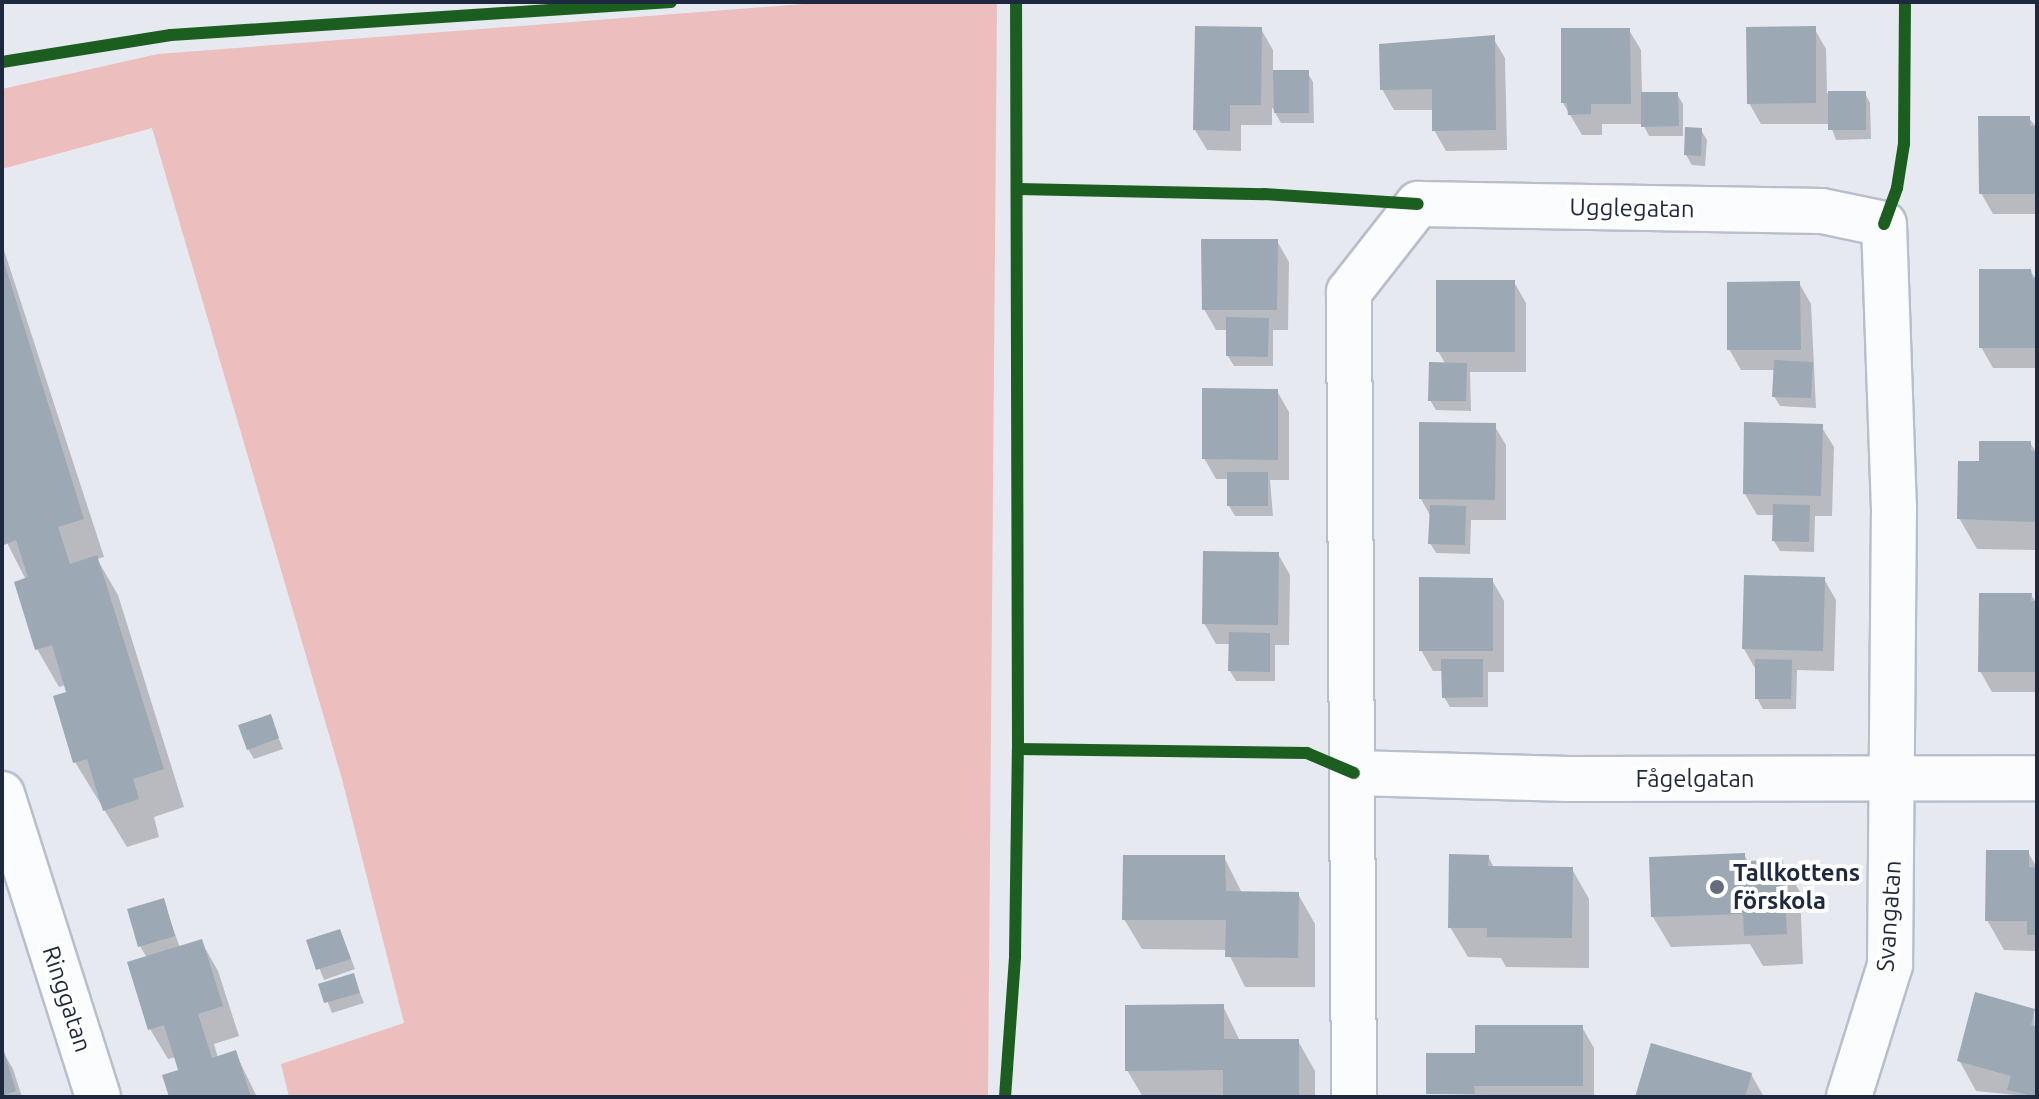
<!DOCTYPE html>
<html>
<head>
<meta charset="utf-8">
<style>
	body { margin:0 }
	#map { position:relative; width:2039px; height:1099px; overflow:hidden; background:#e6e9f0; font-family:Ubuntu,sans-serif }
	div>[style] { position:absolute }
	[style*='--x'] { left:calc(var(--x)*1px); top:calc(var(--y)*1px); width:calc(var(--w)*1px); rotate:calc(var(--a)*1deg) }
	.green>* { inset:0; background:#ecbebd }
	.shadow>* { inset:0; background:#0003 }
	.building>* { inset:0; background:#9ca8b3 }
	.roads { filter:drop-shadow(2px 0 #b8becc) drop-shadow(-2px 0 #b8becc) drop-shadow(0 2px #b8becc) drop-shadow(0 -2px #b8becc) }
	.minor>* { height:44px; margin:-22px; padding:0 22px; transform-origin:22px; border-radius:22px; background:#fbfcfd }
	.cycleway>* { height:12px; margin:-6px; padding:0 6px; transform-origin:6px; border-radius:6px; background:#1b5e20 }
	.dots>* { width:22px; height:22px; translate:-50% -50%; box-sizing:border-box; border:4px solid #fff; border-radius:50% }
	span { translate:-50% -50%; white-space:nowrap; text-align:center; line-height:1.15; -webkit-text-stroke:8px #fff; paint-order:stroke }
	.street-label { font-size:24px; color:#1e283f }
	.poi-label { font-size:24px; color:#1e283f; font-weight:700 }
	.left { translate:0 -50%; text-align:left }
	.frame { position:absolute; inset:0; border:4px solid #1e283f; pointer-events:none }
</style>
</head>
<body>
<div id="map">
	<div class="green">
		<div style="clip-path:polygon(830px 2px,997px 2px,988px 1097px,289px 1097px,281px 1064px,404px 1023px,342px 779px,152px 128px,2px 169px,2px 89px,158px 54px)"></div>
	</div>
	<div class="shadow">
		<div style="clip-path:polygon(1814px 28px,1826px 49px,1827px 93px,1865px 93px,1870px 103px,1871px 139px,1836px 140px,1830px 124px,1761px 124px,1749px 103px)"></div>
		<div style="clip-path:polygon(1261px 29px,1273px 50px,1273px 72px,1307px 72px,1313px 82px,1314px 123px,1281px 123px,1272px 107px,1272px 125px,1241px 125px,1241px 151px,1207px 150px,1195px 130px)"></div>
		<div style="clip-path:polygon(1629px 30px,1641px 50px,1642px 94px,1677px 94px,1683px 104px,1683px 136px,1649px 136px,1643px 124px,1602px 124px,1602px 135px,1582px 135px,1563px 103px)"></div>
		<div style="clip-path:polygon(1493px 38px,1505px 58px,1507px 150px,1446px 151px,1434px 130px,1434px 110px,1394px 110px,1382px 89px)"></div>
		<div style="clip-path:polygon(2029px 118px,2037px 128px,2037px 214px,1993px 214px,1981px 193px)"></div>
		<div style="clip-path:polygon(1701px 130px,1707px 140px,1705px 166px,1692px 165px,1686px 155px)"></div>
		<div style="clip-path:polygon(1277px 241px,1289px 262px,1288px 330px,1273px 330px,1273px 366px,1234px 366px,1228px 356px,1228px 330px,1216px 330px,1204px 309px)"></div>
		<div style="clip-path:polygon(2px 244px,104px 557px,97px 559px,118px 595px,184px 807px,154px 817px,159px 837px,127px 847px,75px 762px,66px 685px,59px 687px,37px 649px,26px 580px,2px 533px)"></div>
		<div style="clip-path:polygon(2030px 271px,2037px 280px,2037px 368px,1993px 368px,1981px 347px)"></div>
		<div style="clip-path:polygon(1514px 282px,1526px 303px,1526px 372px,1470px 372px,1471px 411px,1436px 410px,1430px 400px,1446px 365px,1438px 351px)"></div>
		<div style="clip-path:polygon(1799px 283px,1811px 304px,1816px 408px,1780px 406px,1774px 396px,1775px 370px,1741px 370px,1729px 349px)"></div>
		<div style="clip-path:polygon(1277px 391px,1289px 412px,1289px 480px,1270px 480px,1273px 516px,1235px 516px,1229px 506px,1229px 479px,1216px 479px,1204px 458px)"></div>
		<div style="clip-path:polygon(1494px 425px,1506px 445px,1506px 520px,1471px 520px,1470px 554px,1436px 553px,1430px 543px,1431px 517px,1421px 499px)"></div>
		<div style="clip-path:polygon(1821px 426px,1834px 447px,1832px 516px,1815px 516px,1814px 552px,1780px 551px,1774px 541px,1775px 515px,1757px 515px,1745px 494px)"></div>
		<div style="clip-path:polygon(2030px 443px,2037px 453px,2037px 550px,1977px 549px,1959px 518px,1981px 463px)"></div>
		<div style="clip-path:polygon(1278px 554px,1290px 575px,1289px 645px,1275px 645px,1275px 681px,1236px 681px,1230px 671px,1230px 644px,1216px 644px,1204px 623px)"></div>
		<div style="clip-path:polygon(1824px 579px,1836px 600px,1834px 671px,1797px 670px,1796px 709px,1763px 709px,1757px 698px,1756px 670px,1744px 649px)"></div>
		<div style="clip-path:polygon(1492px 580px,1504px 601px,1504px 672px,1488px 672px,1488px 707px,1450px 707px,1444px 697px,1443px 671px,1433px 671px,1421px 650px)"></div>
		<div style="clip-path:polygon(2031px 595px,2037px 603px,2037px 692px,1992px 692px,1980px 671px)"></div>
		<div style="clip-path:polygon(270px 717px,283px 749px,254px 759px,248px 749px)"></div>
		<div style="clip-path:polygon(2028px 852px,2037px 868px,2037px 951px,2004px 950px,1987px 920px)"></div>
		<div style="clip-path:polygon(1744px 855px,1749px 863px,1782px 862px,1800px 892px,1803px 964px,1763px 966px,1750px 944px,1671px 947px,1653px 917px)"></div>
		<div style="clip-path:polygon(1488px 856px,1494px 868px,1572px 869px,1589px 899px,1589px 968px,1506px 967px,1501px 958px,1468px 957px,1450px 927px)"></div>
		<div style="clip-path:polygon(1224px 857px,1242px 893px,1298px 894px,1315px 924px,1315px 987px,1245px 987px,1227px 950px,1142px 949px,1124px 919px)"></div>
		<div style="clip-path:polygon(163px 900px,180px 948px,201px 941px,218px 971px,239px 1036px,214px 1044px,218px 1058px,235px 1052px,257px 1097px,171px 1097px,180px 1071px,176px 1057px,168px 1059px,150px 1029px,129px 964px,147px 958px,140px 946px)"></div>
		<div style="clip-path:polygon(340px 931px,355px 969px,324px 980px,309px 942px)"></div>
		<div style="clip-path:polygon(353px 976px,364px 1003px,332px 1013px,321px 985px)"></div>
		<div style="clip-path:polygon(1223px 1006px,1240px 1041px,1298px 1041px,1315px 1071px,1315px 1097px,1143px 1097px,1127px 1070px)"></div>
		<div style="clip-path:polygon(2034px 1011px,2037px 1097px,1976px 1091px,1959px 1060px)"></div>
		<div style="clip-path:polygon(1582px 1027px,1594px 1048px,1594px 1097px,1428px 1094px,1477px 1055px)"></div>
		<div style="clip-path:polygon(2px 1050px,13px 1069px,22px 1097px,2px 1097px)"></div>
		<div style="clip-path:polygon(1751px 1074px,1764px 1097px,1637px 1097px)"></div>
	</div>
	<div class="building">
		<div style="clip-path:polygon(1195px 26px,1262px 27px,1261px 105px,1230px 105px,1230px 131px,1193px 130px)"></div>
		<div style="clip-path:polygon(1816px 26px,1816px 103px,1747px 104px,1746px 27px)"></div>
		<div style="clip-path:polygon(1561px 28px,1630px 28px,1631px 104px,1591px 104px,1591px 114px,1568px 115px,1567px 103px,1561px 103px)"></div>
		<div style="clip-path:polygon(1495px 35px,1496px 130px,1432px 131px,1432px 89px,1380px 90px,1379px 44px)"></div>
		<div style="clip-path:polygon(1273px 70px,1309px 70px,1309px 113px,1274px 113px)"></div>
		<div style="clip-path:polygon(1828px 91px,1866px 91px,1866px 130px,1828px 130px)"></div>
		<div style="clip-path:polygon(1641px 92px,1678px 92px,1679px 126px,1641px 127px)"></div>
		<div style="clip-path:polygon(1978px 116px,2030px 116px,2030px 126px,2037px 126px,2037px 194px,1979px 194px)"></div>
		<div style="clip-path:polygon(1685px 127px,1702px 128px,1701px 156px,1684px 155px)"></div>
		<div style="clip-path:polygon(1201px 239px,1278px 239px,1277px 310px,1202px 310px)"></div>
		<div style="clip-path:polygon(3px 259px,84px 519px,58px 527px,70px 564px,97px 555px,164px 769px,133px 779px,139px 799px,103px 811px,87px 759px,73px 763px,53px 696px,66px 692px,52px 645px,35px 650px,14px 582px,28px 577px,16px 540px,4px 545px,2px 539px)"></div>
		<div style="clip-path:polygon(1979px 269px,2031px 269px,2032px 278px,2037px 278px,2037px 348px,1979px 348px)"></div>
		<div style="clip-path:polygon(1436px 280px,1515px 280px,1515px 352px,1436px 352px)"></div>
		<div style="clip-path:polygon(1800px 281px,1801px 350px,1727px 350px,1727px 282px)"></div>
		<div style="clip-path:polygon(1226px 317px,1269px 318px,1268px 357px,1226px 356px)"></div>
		<div style="clip-path:polygon(1774px 360px,1813px 362px,1811px 398px,1772px 397px)"></div>
		<div style="clip-path:polygon(1429px 362px,1467px 363px,1466px 401px,1428px 401px)"></div>
		<div style="clip-path:polygon(1202px 388px,1278px 389px,1278px 460px,1202px 459px)"></div>
		<div style="clip-path:polygon(1419px 422px,1496px 423px,1495px 500px,1419px 499px)"></div>
		<div style="clip-path:polygon(1744px 422px,1823px 424px,1821px 496px,1743px 494px)"></div>
		<div style="clip-path:polygon(1979px 441px,2031px 441px,2031px 451px,2037px 451px,2037px 522px,1957px 519px,1958px 461px,1979px 461px)"></div>
		<div style="clip-path:polygon(1227px 472px,1268px 472px,1268px 506px,1227px 506px)"></div>
		<div style="clip-path:polygon(1773px 504px,1810px 505px,1809px 542px,1772px 541px)"></div>
		<div style="clip-path:polygon(1430px 505px,1466px 506px,1465px 545px,1428px 544px)"></div>
		<div style="clip-path:polygon(1203px 551px,1279px 552px,1278px 625px,1202px 624px)"></div>
		<div style="clip-path:polygon(1744px 575px,1825px 577px,1823px 651px,1742px 649px)"></div>
		<div style="clip-path:polygon(1419px 577px,1493px 578px,1493px 651px,1419px 651px)"></div>
		<div style="clip-path:polygon(1979px 593px,2032px 593px,2031px 601px,2037px 601px,2037px 672px,1978px 672px)"></div>
		<div style="clip-path:polygon(1229px 632px,1270px 633px,1270px 672px,1228px 671px)"></div>
		<div style="clip-path:polygon(1441px 659px,1483px 659px,1483px 697px,1442px 698px)"></div>
		<div style="clip-path:polygon(1755px 659px,1792px 660px,1791px 699px,1755px 699px)"></div>
		<div style="clip-path:polygon(271px 714px,279px 738px,247px 750px,238px 725px)"></div>
		<div style="clip-path:polygon(1986px 850px,2029px 850px,2029px 867px,2037px 868px,2037px 935px,2027px 935px,2027px 921px,1985px 921px)"></div>
		<div style="clip-path:polygon(1745px 853px,1745px 861px,1783px 860px,1787px 934px,1744px 936px,1743px 914px,1651px 917px,1649px 857px)"></div>
		<div style="clip-path:polygon(1449px 854px,1489px 855px,1488px 866px,1573px 867px,1572px 938px,1487px 937px,1487px 928px,1448px 928px)"></div>
		<div style="clip-path:polygon(1123px 855px,1225px 855px,1226px 891px,1299px 892px,1298px 958px,1225px 957px,1226px 920px,1122px 920px)"></div>
		<div style="clip-path:polygon(164px 898px,175px 936px,138px 947px,127px 909px)"></div>
		<div style="clip-path:polygon(340px 929px,351px 959px,316px 970px,306px 940px)"></div>
		<div style="clip-path:polygon(202px 939px,223px 1006px,198px 1014px,212px 1058px,236px 1050px,251px 1097px,169px 1097px,162px 1075px,178px 1070px,164px 1025px,148px 1030px,127px 962px)"></div>
		<div style="clip-path:polygon(354px 973px,360px 993px,324px 1003px,318px 984px)"></div>
		<div style="clip-path:polygon(1975px 992px,2035px 1009px,2031px 1025px,2037px 1027px,2037px 1097px,2007px 1090px,2011px 1076px,1957px 1061px)"></div>
		<div style="clip-path:polygon(1224px 1004px,1224px 1039px,1299px 1039px,1299px 1097px,1223px 1097px,1223px 1070px,1125px 1071px,1125px 1005px)"></div>
		<div style="clip-path:polygon(1475px 1025px,1583px 1025px,1583px 1086px,1474px 1086px,1475px 1094px,1426px 1094px,1426px 1053px,1475px 1053px)"></div>
		<div style="clip-path:polygon(1651px 1043px,1752px 1073px,1745px 1097px,1635px 1097px)"></div>
		<div style="clip-path:polygon(3px 1048px,16px 1091px,2px 1096px,2px 1049px)"></div>
	</div>
	<div class="roads">
		<div class="minor">
			<div style="--x:1354;--y:773;--w:215;--a:1.6"></div>
			<div style="--x:1569;--y:779;--w:468;--a:-0.1"></div>
			<div style="--x:2;--y:794;--w:318;--a:72.4"></div>
			<div style="--x:1354;--y:1097;--w:805;--a:-90.36"></div>
			<div style="--x:1349;--y:292;--w:112;--a:-51.9"></div>
			<div style="--x:1418;--y:204;--w:404;--a:1"></div>
			<div style="--x:1822;--y:211;--w:63;--a:11.8"></div>
			<div style="--x:1884;--y:224;--w:283;--a:88"></div>
			<div style="--x:1894;--y:507;--w:458;--a:90.5"></div>
			<div style="--x:1890;--y:965;--w:138;--a:107.3"></div>
		</div>
	</div>
	<div class="cycleway">
		<div style="--x:2;--y:62;--w:171;--a:-9.1"></div>
		<div style="--x:171;--y:35;--w:501;--a:-3.78"></div>
		<div style="--x:1018;--y:189;--w:246;--a:1.2"></div>
		<div style="--x:1264;--y:194;--w:154;--a:3.7"></div>
		<div style="--x:1884;--y:224;--w:38;--a:-70"></div>
		<div style="--x:1897;--y:188;--w:45;--a:-81"></div>
		<div style="--x:1904;--y:144;--w:142;--a:-89.6"></div>
		<div style="--x:1018;--y:749;--w:289;--a:0.8"></div>
		<div style="--x:1307;--y:753;--w:51;--a:23.1"></div>
		<div style="--x:1005;--y:1097;--w:141;--a:-85.9"></div>
		<div style="--x:1015;--y:956;--w:207;--a:-89.2"></div>
		<div style="--x:1018;--y:749;--w:747;--a:-90.15"></div>
	</div>
	<div class="dots">
		<div style="left:1717px;top:887px;background:#646c7d"></div>
	</div>
	<div class="street-label">
		<span style="left:1632px;top:208px;rotate:1deg">Ugglegatan</span>
		<span style="left:1695px;top:779px">Fågelgatan</span>
		<span style="left:1889px;top:916px;rotate:-86deg">Svangatan</span>
		<span style="left:67px;top:999px;rotate:72deg">Ringgatan</span>
	</div>
	<div class="poi-label">
		<span class="left" style="left:1733px;top:887px">Tallkottens<br>förskola</span>
	</div>
	<div class="frame"></div>
</div>
</body>
</html>
